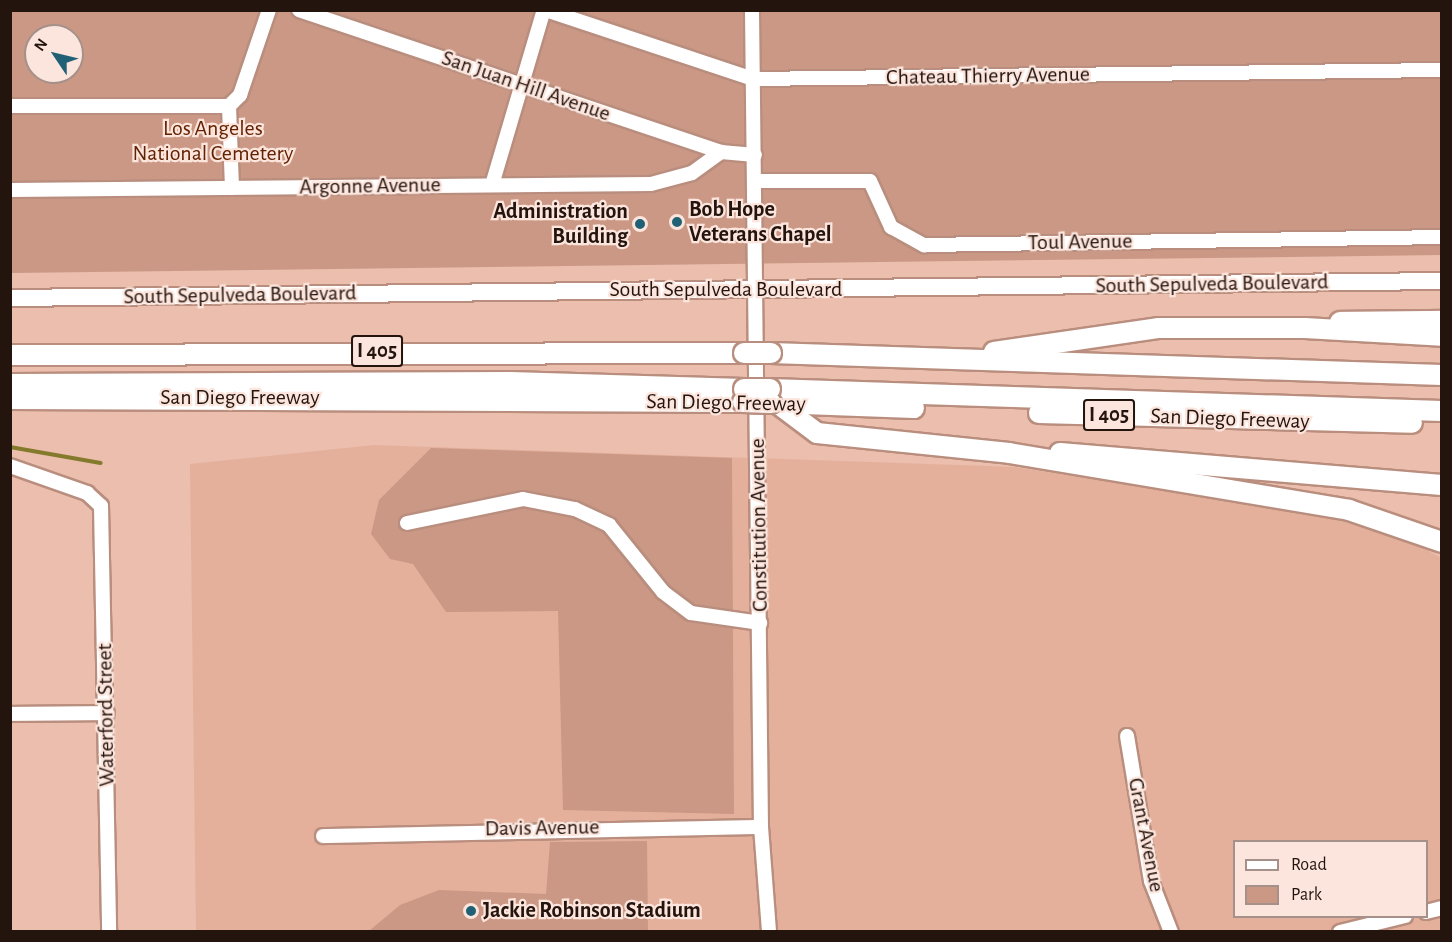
<!DOCTYPE html>
<html>
<head>
<meta charset="utf-8">
<style>
	body { margin:0 }
	#map { position:relative; width:1452px; height:942px; overflow:hidden; background:#ebbead; font-family:"Alegreya Sans",sans-serif }
	div>[style] { position:absolute }
	[style*='--x'] { left:calc(var(--x)*1px); top:calc(var(--y)*1px); width:calc(var(--w)*1px); rotate:calc(var(--a)*1deg) }
	.built>* { inset:0; background:#e4b09c }
	.green>* { inset:0; background:#ca9885 }
	.stream>* { height:4px; margin:-2px; padding:0 2px; transform-origin:2px; border-radius:2px; background:#837a2c }
	.roads { filter:drop-shadow(2px 0 #b98e7e) drop-shadow(-2px 0 #b98e7e) drop-shadow(0 2px #b98e7e) drop-shadow(0 -2px #b98e7e) }
	.minor>* { height:14px; margin:-7px; padding:0 7px; transform-origin:7px; border-radius:7px; background:#fff }
	.major>* { height:16px; margin:-8px; padding:0 8px; transform-origin:8px; border-radius:8px; background:#fff }
	.highway>* { height:20px; margin:-10px; padding:0 10px; transform-origin:10px; border-radius:10px; background:#fff }
	.bridges { filter:drop-shadow(2px 0 #b98e7e) drop-shadow(-2px 0 #b98e7e) drop-shadow(0 2px #b98e7e) drop-shadow(0 -2px #b98e7e) }
	.highway-bridge>* { height:20px; margin:-10px; padding:0 10px; transform-origin:10px; border-radius:10px; background:#fff }
	.dots>* { width:16px; height:16px; translate:-50% -50%; box-sizing:border-box; border:3px solid #fce5dc; border-radius:50% }
	span { translate:-50% -50%; white-space:nowrap; text-align:center; line-height:1.15; -webkit-text-stroke:4.5px #fce5dc; paint-order:stroke }
	.shield-label span { padding:2px 4px; background:#fce5dc; border:2px solid; border-radius:4px; -webkit-text-stroke-width:0 }
	.shield-label { font-size:21px; color:#24140e; font-weight:700 }
	.street-label { font-size:22px; color:#24140e }
	.park-label { font-size:22px; color:#622101 }
	.poi-label { font-size:22px; color:#24140e; font-weight:700 }
	.left { translate:0 -50%; text-align:left }
	.right { translate:-100% -50%; text-align:right }
	.frame { position:absolute; inset:0; border:12px solid #24140e; pointer-events:none }
	.legend { position:absolute; left:1233px; top:840px; width:195px; height:78px; box-sizing:border-box; background:#fce5dc; border:2px solid #a6918a; margin:0; padding:8px 10px; list-style:none; font-size:18px; color:#24140e }
	.legend li { display:flex; align-items:center; gap:12px; height:30px }
	.legend b { width:30px; border:2px solid #a6918a }
	.north { position:absolute; left:24px; top:24px; width:60px; height:60px; box-sizing:border-box; background:#fce5dc; border:2px solid #a6918a; border-radius:50%; rotate:305deg; font-size:16px; font-weight:700; line-height:24px; text-align:center; color:#24140e }
	.north::after { content:''; display:block; margin:auto; width:21px; height:27px; background:#206175; clip-path:polygon(50% 0,100% 100%,50% 72%,0 100%) }
</style>
</head>
<body>
<div id="map">
	<div class="built">
		<div style="clip-path:polygon(evenodd,374px 445px,1015px 467px,1321px 515px,1409px 540px,1441px 558px,1441px 931px,196px 931px,190px 464px,374px 445px,1234px 842px,1426px 842px,1426px 916px,1234px 916px,1234px 842px)"></div>
	</div>
	<div class="green">
		<div style="clip-path:polygon(evenodd,10px 11px,1441px 11px,1441px 255px,11px 273px,10px 11px,36px 36px,72px 36px,72px 72px,36px 72px,36px 36px)"></div>
		<div style="clip-path:polygon(431px 448px,732px 458px,734px 814px,563px 810px,558px 611px,446px 612px,413px 564px,390px 559px,371px 534px,379px 500px)"></div>
		<div style="clip-path:polygon(647px 841px,648px 931px,369px 931px,400px 905px,439px 890px,546px 894px,550px 842px)"></div>
	</div>
	<div class="stream">
		<div style="--x:10;--y:447;--w:92;--a:10"></div>
	</div>
	<div class="roads">
		<div class="minor">
			<div style="--x:299;--y:10;--w:445;--a:18.6"></div>
			<div style="--x:721;--y:152;--w:34;--a:5"></div>
			<div style="--x:546;--y:10;--w:218;--a:18.4"></div>
			<div style="--x:753;--y:79;--w:689;--a:-0.75"></div>
			<div style="--x:752;--y:10;--w:817;--a:89.37"></div>
			<div style="--x:761;--y:827;--w:105;--a:85.6"></div>
			<div style="--x:10;--y:106;--w:219;--a:0"></div>
			<div style="--x:755;--y:181;--w:115;--a:0"></div>
			<div style="--x:870;--y:181;--w:51;--a:65.5"></div>
			<div style="--x:891;--y:227;--w:38;--a:29"></div>
			<div style="--x:924;--y:245;--w:518;--a:-0.88"></div>
			<div style="--x:492;--y:185;--w:183;--a:-73.5"></div>
			<div style="--x:232;--y:188;--w:82;--a:-92.1"></div>
			<div style="--x:229;--y:106;--w:16;--a:-45"></div>
			<div style="--x:240;--y:95;--w:90;--a:-71.2"></div>
			<div style="--x:10;--y:190;--w:641;--a:-0.54"></div>
			<div style="--x:651;--y:184;--w:42;--a:-15"></div>
			<div style="--x:692;--y:173;--w:36;--a:-36"></div>
			<div style="--x:10;--y:466;--w:82;--a:19.3"></div>
			<div style="--x:87;--y:493;--w:19;--a:43"></div>
			<div style="--x:101;--y:506;--w:426;--a:88.9"></div>
			<div style="--x:407;--y:523;--w:118;--a:-11.7"></div>
			<div style="--x:523;--y:499;--w:53;--a:10.9"></div>
			<div style="--x:575;--y:509;--w:38;--a:25"></div>
			<div style="--x:609;--y:525;--w:86;--a:51.1"></div>
			<div style="--x:663;--y:592;--w:35;--a:37"></div>
			<div style="--x:691;--y:613;--w:70;--a:8.2"></div>
			<div style="--x:10;--y:714;--w:97;--a:-0.6"></div>
			<div style="--x:1127;--y:736;--w:147;--a:80.6"></div>
			<div style="--x:1151;--y:881;--w:55;--a:68.6"></div>
			<div style="--x:323;--y:836;--w:438;--a:-1.2"></div>
			<div style="--x:1426;--y:912;--w:16;--a:-14"></div>
			<div style="--x:1340;--y:932;--w:67;--a:-13.8"></div>
		</div>
		<div class="major">
			<div style="--x:10;--y:298;--w:1432;--a:-0.68"></div>
		</div>
		<div class="highway">
			<div style="--x:1340;--y:322;--w:102;--a:-0.6"></div>
			<div style="--x:994;--y:352;--w:167;--a:-8.3"></div>
			<div style="--x:1159;--y:328;--w:146;--a:0"></div>
			<div style="--x:1305;--y:328;--w:137;--a:3.3"></div>
			<div style="--x:771;--y:353;--w:671;--a:1.88"></div>
			<div style="--x:10;--y:355;--w:734;--a:-0.16"></div>
			<div style="--x:10;--y:384;--w:500;--a:-0.23"></div>
			<div style="--x:510;--y:382;--w:234;--a:1.7"></div>
			<div style="--x:770;--y:389;--w:672;--a:1.88"></div>
			<div style="--x:10;--y:399;--w:733;--a:0.23"></div>
			<div style="--x:776;--y:403;--w:138;--a:2.1"></div>
			<div style="--x:777;--y:403;--w:50;--a:36.9"></div>
			<div style="--x:817;--y:433;--w:193;--a:5.9"></div>
			<div style="--x:1009;--y:453;--w:345;--a:9.5"></div>
			<div style="--x:1349;--y:510;--w:98;--a:19"></div>
			<div style="--x:1039;--y:413;--w:373;--a:1.5"></div>
			<div style="--x:1060;--y:453;--w:383;--a:4.8"></div>
		</div>
	</div>
	<div class="bridges">
		<div class="highway-bridge">
			<div style="--x:744;--y:353;--w:27;--a:0"></div>
			<div style="--x:744;--y:389;--w:26;--a:0"></div>
			<div style="--x:743;--y:402;--w:28;--a:2"></div>
		</div>
	</div>
	<div class="dots">
		<div style="left:677px;top:222px;background:#206175"></div>
		<div style="left:640px;top:224px;background:#206175"></div>
		<div style="left:471px;top:911px;background:#206175"></div>
	</div>
	<div class="shield-label">
		<span style="left:377px;top:351px">I 405</span>
		<span style="left:1109px;top:415px">I 405</span>
	</div>
	<div class="street-label">
		<span style="left:988px;top:76px;rotate:-1deg">Chateau Thierry Avenue</span>
		<span style="left:526px;top:86px;rotate:19deg">San Juan Hill Avenue</span>
		<span style="left:370px;top:186px;rotate:-1deg">Argonne Avenue</span>
		<span style="left:1080px;top:242px;rotate:-1deg">Toul Avenue</span>
		<span style="left:1212px;top:284px;rotate:-1deg">South Sepulveda Boulevard</span>
		<span style="left:726px;top:290px">South Sepulveda Boulevard</span>
		<span style="left:240px;top:295px;rotate:-1deg">South Sepulveda Boulevard</span>
		<span style="left:240px;top:398px">San Diego Freeway</span>
		<span style="left:726px;top:403px;rotate:1deg">San Diego Freeway</span>
		<span style="left:1230px;top:419px;rotate:2deg">San Diego Freeway</span>
		<span style="left:759px;top:525px;rotate:-91deg">Constitution Avenue</span>
		<span style="left:106px;top:715px;rotate:-91deg">Waterford Street</span>
		<span style="left:542px;top:828px;rotate:-1deg">Davis Avenue</span>
		<span style="left:1146px;top:835px;rotate:79deg">Grant Avenue</span>
	</div>
	<div class="park-label">
		<span style="left:213px;top:141px">Los Angeles<br>National Cemetery</span>
	</div>
	<div class="poi-label">
		<span class="left" style="left:689px;top:222px">Bob Hope<br>Veterans Chapel</span>
		<span class="right" style="left:628px;top:224px">Administration<br>Building</span>
		<span class="left" style="left:483px;top:911px">Jackie Robinson Stadium</span>
	</div>
	<div class="frame"></div>
	<ul class="legend">
	<li><b style="height:8px;background:#fff"></b>Road</li>
	<li><b style="height:16px;background:#ca9885"></b>Park</li>
	</ul>
	<div class="north">N</div>
</div>
</body>
</html>
